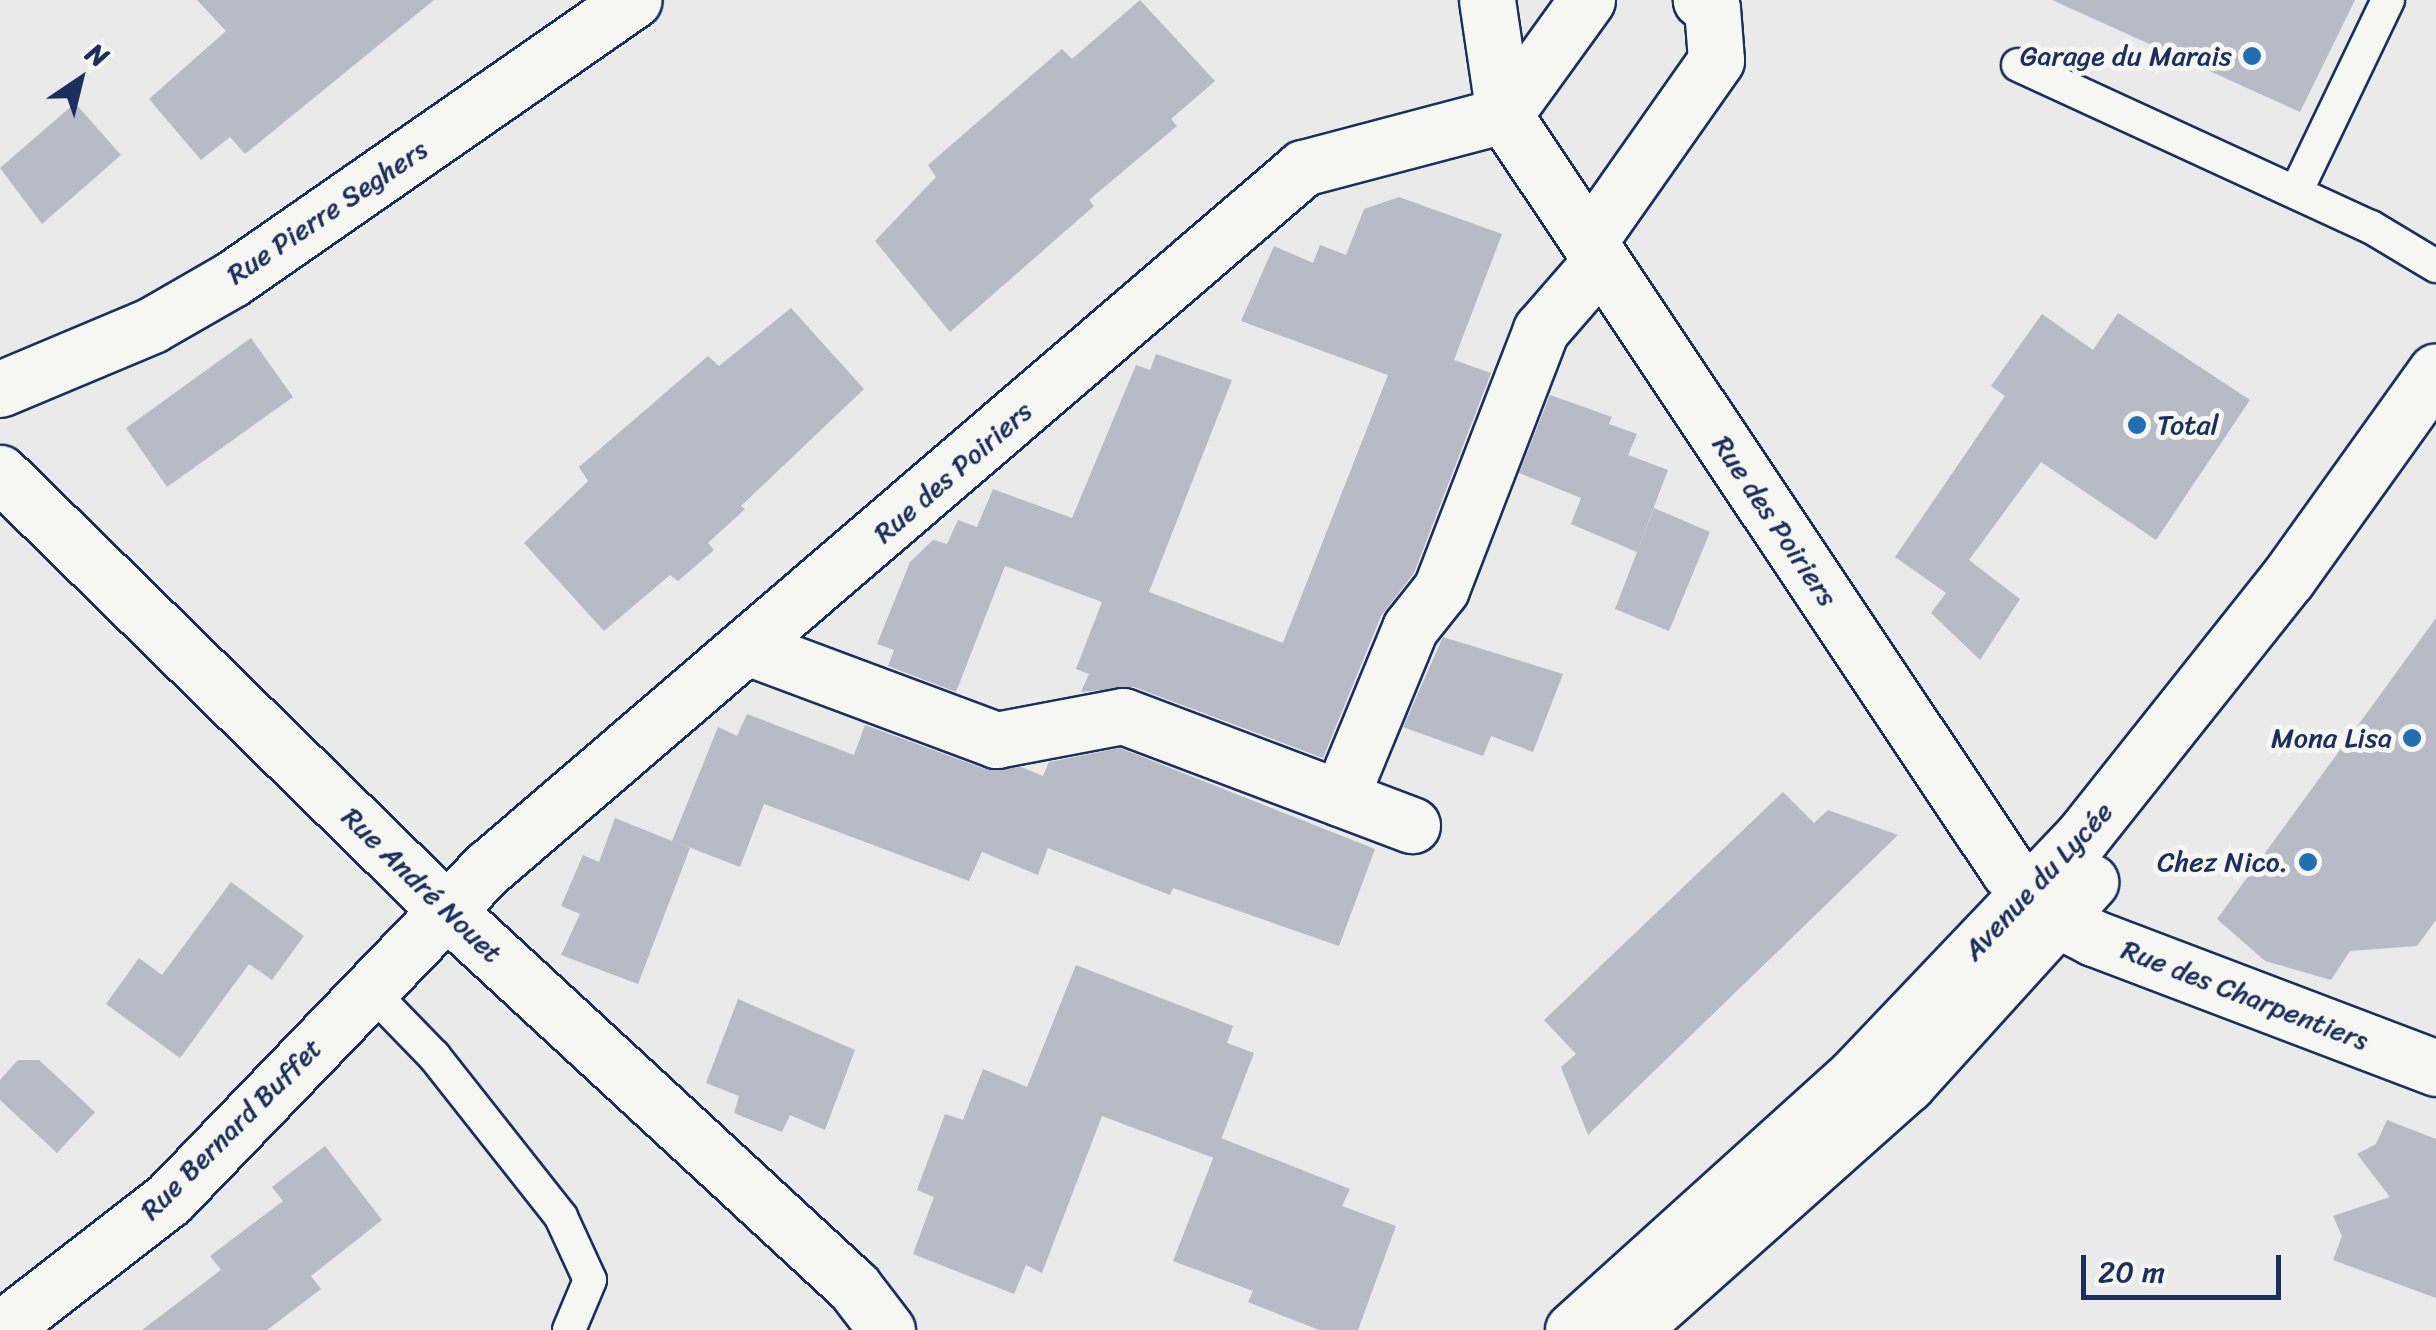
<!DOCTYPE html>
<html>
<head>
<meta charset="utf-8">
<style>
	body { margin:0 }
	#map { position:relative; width:2436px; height:1330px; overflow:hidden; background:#e9eae9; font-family:Sriracha,sans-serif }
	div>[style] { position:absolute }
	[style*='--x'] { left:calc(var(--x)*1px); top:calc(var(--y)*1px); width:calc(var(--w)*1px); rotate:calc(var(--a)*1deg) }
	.building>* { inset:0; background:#b6bbc6 }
	.roads { filter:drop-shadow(2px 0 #1b2f5e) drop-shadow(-2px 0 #1b2f5e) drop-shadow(0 2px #1b2f5e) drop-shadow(0 -2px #1b2f5e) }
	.lane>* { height:32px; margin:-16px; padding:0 16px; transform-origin:16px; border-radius:16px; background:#f6f6f2 }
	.street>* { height:55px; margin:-27.5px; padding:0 27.5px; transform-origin:27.5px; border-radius:27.5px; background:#f6f6f2 }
	.secondary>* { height:55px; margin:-27.5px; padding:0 27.5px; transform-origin:27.5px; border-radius:27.5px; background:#f6f6f2 }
	.dots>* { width:28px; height:28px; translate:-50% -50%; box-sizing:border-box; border:5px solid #f6f6f2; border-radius:50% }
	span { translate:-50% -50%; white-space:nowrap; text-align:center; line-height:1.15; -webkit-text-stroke:10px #f6f6f2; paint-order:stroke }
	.poi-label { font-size:28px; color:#1b2f5e }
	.right { translate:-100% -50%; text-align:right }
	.left { translate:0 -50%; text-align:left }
	.street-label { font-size:28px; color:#1b2f5e }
	.north { position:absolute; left:30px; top:30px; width:100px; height:100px; -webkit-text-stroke:8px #f6f6f2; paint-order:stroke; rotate:35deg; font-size:28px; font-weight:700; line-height:40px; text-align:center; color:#1b2f5e }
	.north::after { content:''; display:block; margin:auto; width:35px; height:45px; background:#1b2f5e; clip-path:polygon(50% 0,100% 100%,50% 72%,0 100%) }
	.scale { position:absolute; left:2081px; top:1255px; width:200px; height:45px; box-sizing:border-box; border:5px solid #1b2f5e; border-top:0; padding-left:12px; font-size:30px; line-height:35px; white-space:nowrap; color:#1b2f5e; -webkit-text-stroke:8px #f6f6f2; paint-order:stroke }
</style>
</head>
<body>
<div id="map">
	<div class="building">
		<div style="clip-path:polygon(197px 0,434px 0,245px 154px,230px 137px,201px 160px,149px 99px,226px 31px)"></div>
		<div style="clip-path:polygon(1140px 0,1215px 81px,1171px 119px,1177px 126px,1089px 200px,1094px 206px,950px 332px,875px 241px,936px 177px,928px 165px,1062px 49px,1072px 59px)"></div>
		<div style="clip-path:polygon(2052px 0,2355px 0,2300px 112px)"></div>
		<div style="clip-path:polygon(75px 103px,121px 155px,42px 224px,0 168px)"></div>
		<div style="clip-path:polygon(1399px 197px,1502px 234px,1454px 360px,1491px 373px,1414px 573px,1381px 616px,1323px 758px,1134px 687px,1081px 692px,1089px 674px,1076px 669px,1102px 602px,1005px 566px,956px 692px,888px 666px,894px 650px,877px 644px,910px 562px,933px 540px,947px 544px,958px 520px,977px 527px,993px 489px,1072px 518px,1136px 365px,1150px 370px,1156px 354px,1232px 380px,1149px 592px,1283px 643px,1388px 375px,1241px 321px,1274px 246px,1313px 263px,1320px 245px,1346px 255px,1364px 209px)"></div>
		<div style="clip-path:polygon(791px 308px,864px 389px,741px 506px,745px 509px,708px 543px,714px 550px,678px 581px,670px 575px,604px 631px,524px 543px,588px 481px,579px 467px,708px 356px,719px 366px)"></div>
		<div style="clip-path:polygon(2118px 313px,2250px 400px,2156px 540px,2041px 462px,1969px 560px,2020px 599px,1980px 660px,1931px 613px,1946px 593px,1895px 557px,2005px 396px,1991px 386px,2042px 314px,2093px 350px)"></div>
		<div style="clip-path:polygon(251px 338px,293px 397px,167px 487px,126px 428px)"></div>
		<div style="clip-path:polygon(1550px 395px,1612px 417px,1609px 424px,1637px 434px,1628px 455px,1668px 470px,1637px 552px,1571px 524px,1581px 498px,1519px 473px)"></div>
		<div style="clip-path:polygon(1654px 508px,1710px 532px,1669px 631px,1615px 609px)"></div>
		<div style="clip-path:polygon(2436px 618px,2436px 920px,2417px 946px,2350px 951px,2331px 980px,2265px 961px,2217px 919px)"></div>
		<div style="clip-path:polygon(1443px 637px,1563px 674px,1533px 752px,1491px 736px,1483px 756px,1403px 727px)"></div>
		<div style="clip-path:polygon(747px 714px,854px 755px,865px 725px,985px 769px,1021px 767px,1043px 776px,1049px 762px,1120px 748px,1375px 849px,1339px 946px,1173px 888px,1170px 895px,1048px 848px,1038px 875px,982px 852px,969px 881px,764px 804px,740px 867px,673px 841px,690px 848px,638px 984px,561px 955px,580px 914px,561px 906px,583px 855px,599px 862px,615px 818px,672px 841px,718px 727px,737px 736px)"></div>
		<div style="clip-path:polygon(1783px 792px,1814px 823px,1828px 810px,1898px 835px,1588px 1135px,1561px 1067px,1576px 1054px,1544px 1020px)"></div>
		<div style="clip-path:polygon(231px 882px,304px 936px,272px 980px,249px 964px,180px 1058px,106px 1004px,139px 958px,162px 975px)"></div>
		<div style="clip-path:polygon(1076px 965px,1233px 1026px,1227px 1043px,1254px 1053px,1214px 1158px,1102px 1116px,1042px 1273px,1026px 1265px,1014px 1294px,913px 1254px,934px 1197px,917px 1190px,945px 1114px,963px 1120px,983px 1069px,1027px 1087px)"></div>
		<div style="clip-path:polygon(738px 999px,855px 1050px,825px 1130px,790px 1115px,782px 1132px,756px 1122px,734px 1113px,739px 1096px,706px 1083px)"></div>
		<div style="clip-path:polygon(18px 1060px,39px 1060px,95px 1112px,57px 1153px,0 1100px,0 1080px)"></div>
		<div style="clip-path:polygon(2387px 1120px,2436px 1139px,2436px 1298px,2333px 1260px,2342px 1236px,2333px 1216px,2390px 1197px,2357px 1154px,2376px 1144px)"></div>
		<div style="clip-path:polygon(1221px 1138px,1350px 1189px,1342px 1206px,1396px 1226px,1358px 1330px,1319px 1330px,1248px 1302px,1253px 1291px,1173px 1261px)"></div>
		<div style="clip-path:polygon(325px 1146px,382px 1220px,311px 1276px,321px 1289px,267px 1330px,142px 1330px,221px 1270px,210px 1256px,283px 1201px,272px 1187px)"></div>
	</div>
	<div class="roads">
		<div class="lane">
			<div style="--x:2018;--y:65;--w:388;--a:24.7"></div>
			<div style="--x:2371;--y:227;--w:76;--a:31"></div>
			<div style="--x:2296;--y:192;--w:213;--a:-64.4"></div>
			<div style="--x:368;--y:988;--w:95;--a:45.9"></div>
			<div style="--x:434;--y:1056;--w:205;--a:51.7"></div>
			<div style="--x:561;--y:1217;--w:69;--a:65.3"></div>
			<div style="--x:590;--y:1280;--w:54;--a:112.8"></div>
		</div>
		<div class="street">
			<div style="--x:1487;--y:0;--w:116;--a:81.6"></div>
			<div style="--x:1504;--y:115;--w:908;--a:56.27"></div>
			<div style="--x:2008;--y:870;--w:69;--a:45"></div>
			<div style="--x:2057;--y:919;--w:42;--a:27.2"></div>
			<div style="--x:2094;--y:938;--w:366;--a:20.8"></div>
			<div style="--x:1504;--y:115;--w:142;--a:-54.2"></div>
			<div style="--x:1589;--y:241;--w:221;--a:-54.9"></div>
			<div style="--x:1716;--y:60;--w:52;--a:-94.4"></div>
			<div style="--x:1712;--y:8;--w:14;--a:-144"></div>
			<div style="--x:0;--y:389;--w:165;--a:-22.8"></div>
			<div style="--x:152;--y:325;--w:92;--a:-29.9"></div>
			<div style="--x:232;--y:279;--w:489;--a:-34.8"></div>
			<div style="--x:0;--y:473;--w:622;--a:44.41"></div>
			<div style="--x:444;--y:908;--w:558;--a:42.75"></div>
			<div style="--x:854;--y:1287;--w:54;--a:52.5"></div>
			<div style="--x:750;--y:648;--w:263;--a:20.5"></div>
			<div style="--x:996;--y:740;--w:129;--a:-10.7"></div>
			<div style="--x:1123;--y:716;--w:309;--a:20.7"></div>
			<div style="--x:1340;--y:798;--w:184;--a:-67.6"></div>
			<div style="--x:1410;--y:628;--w:50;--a:-51.5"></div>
			<div style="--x:1441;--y:589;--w:278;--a:-68.9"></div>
			<div style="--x:1541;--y:330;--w:91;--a:-49"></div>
			<div style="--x:0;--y:1330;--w:214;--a:-37.8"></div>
			<div style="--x:169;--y:1199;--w:461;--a:-46.1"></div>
			<div style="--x:489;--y:867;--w:1073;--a:-40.65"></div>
			<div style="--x:1303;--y:168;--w:208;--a:-14.8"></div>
		</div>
		<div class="secondary">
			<div style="--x:1633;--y:1328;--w:367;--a:-41.7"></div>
			<div style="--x:1907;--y:1084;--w:273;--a:-47.8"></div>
			<div style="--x:1573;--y:1330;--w:383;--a:-42.1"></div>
			<div style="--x:1857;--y:1073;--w:325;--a:-46.4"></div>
			<div style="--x:2081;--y:838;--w:332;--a:-51.5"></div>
			<div style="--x:2288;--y:578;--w:254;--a:-54.4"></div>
		</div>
	</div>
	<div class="dots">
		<div style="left:2252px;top:56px;background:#1f6fb2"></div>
		<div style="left:2137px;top:425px;background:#1f6fb2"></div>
		<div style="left:2412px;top:738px;background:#1f6fb2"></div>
		<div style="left:2308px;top:862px;background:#1f6fb2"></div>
	</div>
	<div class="poi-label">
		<span class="right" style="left:2232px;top:56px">Garage du Marais</span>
		<span class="left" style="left:2157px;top:425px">Total</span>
		<span class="right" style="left:2392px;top:738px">Mona Lisa</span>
		<span class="right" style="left:2288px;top:862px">Chez Nico.</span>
	</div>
	<div class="street-label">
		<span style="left:327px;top:212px;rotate:-34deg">Rue Pierre Seghers</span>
		<span style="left:953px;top:472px;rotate:-41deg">Rue des Poiriers</span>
		<span style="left:1775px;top:521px;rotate:56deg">Rue des Poiriers</span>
		<span style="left:2038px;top:881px;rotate:-47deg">Avenue du Lycée</span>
		<span style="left:422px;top:885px;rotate:44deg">Rue André Nouet</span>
		<span style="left:2245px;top:995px;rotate:21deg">Rue des Charpentiers</span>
		<span style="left:231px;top:1129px;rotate:-45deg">Rue Bernard Buffet</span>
	</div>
	<div class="north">N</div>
	<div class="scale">20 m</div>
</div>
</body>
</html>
